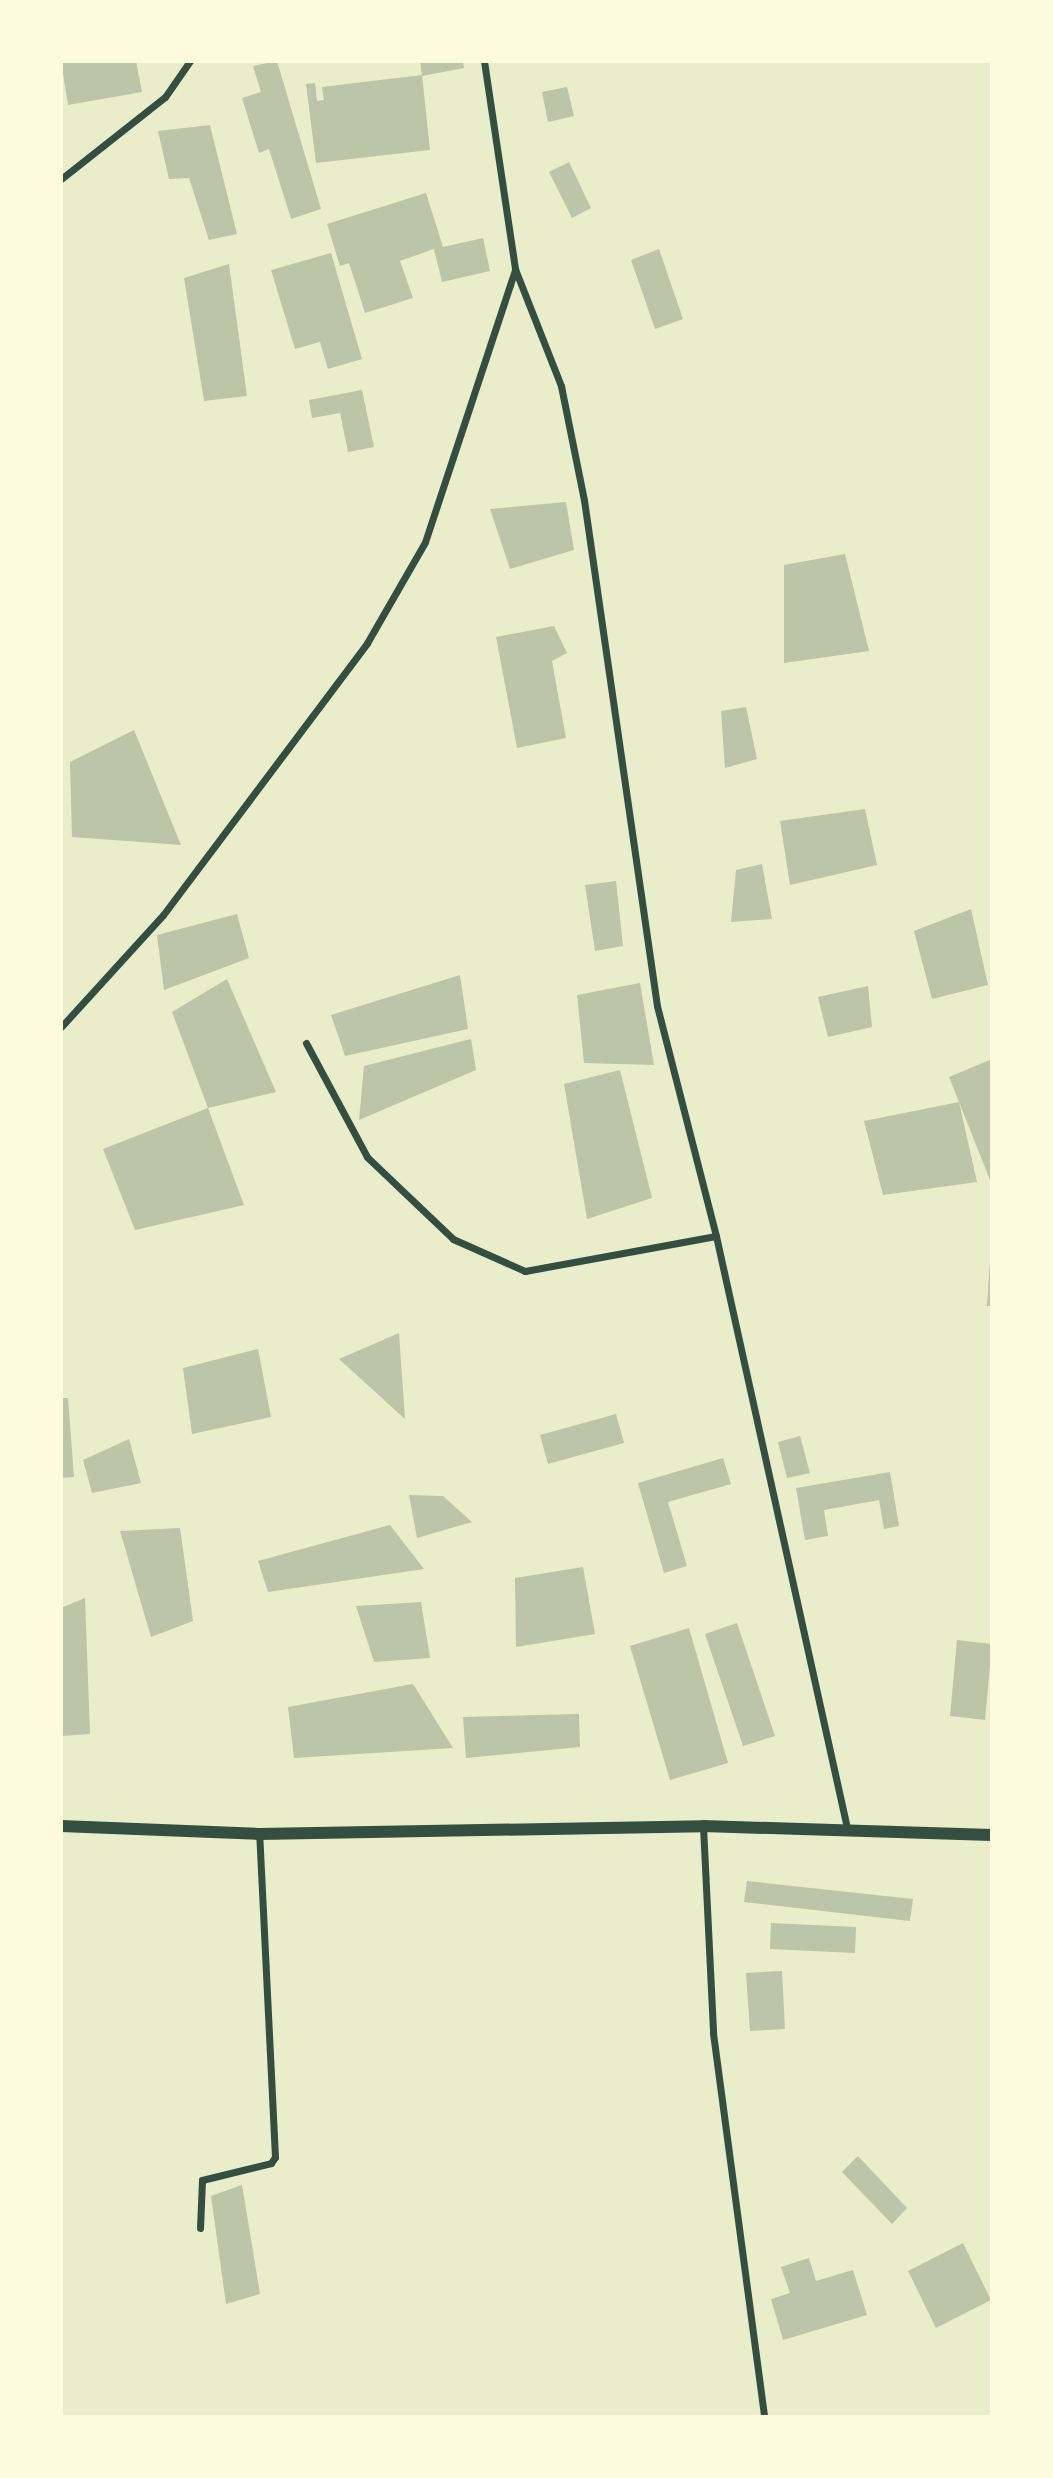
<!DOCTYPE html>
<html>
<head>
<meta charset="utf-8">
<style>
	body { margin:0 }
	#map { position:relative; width:1053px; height:2478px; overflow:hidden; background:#e9edc9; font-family:Ubuntu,sans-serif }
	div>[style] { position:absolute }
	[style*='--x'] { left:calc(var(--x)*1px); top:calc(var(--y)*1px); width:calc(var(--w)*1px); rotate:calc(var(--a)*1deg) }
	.building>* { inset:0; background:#bcc5a7 }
	.minor>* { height:7px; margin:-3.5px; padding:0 3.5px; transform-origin:3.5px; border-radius:3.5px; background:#344e41 }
	.tertiary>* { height:12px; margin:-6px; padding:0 6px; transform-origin:6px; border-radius:6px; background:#344e41 }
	span { translate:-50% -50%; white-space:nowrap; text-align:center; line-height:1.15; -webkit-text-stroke:6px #fefae0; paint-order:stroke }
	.frame { position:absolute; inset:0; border:63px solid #fefae0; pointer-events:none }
</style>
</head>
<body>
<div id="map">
	<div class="building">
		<div style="clip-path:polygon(61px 61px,136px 61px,142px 92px,68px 105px)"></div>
		<div style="clip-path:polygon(277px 61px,321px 209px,291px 219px,269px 149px,259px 153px,242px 98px,261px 92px,253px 66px)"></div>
		<div style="clip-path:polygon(420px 61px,463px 61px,464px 68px,422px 76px)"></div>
		<div style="clip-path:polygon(422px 75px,430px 150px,316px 163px,306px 84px,315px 83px,317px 101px,324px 100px,322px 87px)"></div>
		<div style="clip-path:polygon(567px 87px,574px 116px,548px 122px,542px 92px)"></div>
		<div style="clip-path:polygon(210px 125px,237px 234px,209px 240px,189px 178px,169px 179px,158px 131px)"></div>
		<div style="clip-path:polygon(569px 162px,591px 208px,572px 218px,549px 172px)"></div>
		<div style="clip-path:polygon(426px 193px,443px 247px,483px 238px,490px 271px,442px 282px,434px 249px,400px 261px,413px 298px,365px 313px,349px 263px,340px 266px,327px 224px)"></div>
		<div style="clip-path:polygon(659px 249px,683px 319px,655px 329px,631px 260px)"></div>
		<div style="clip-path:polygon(331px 253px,362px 359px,328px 369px,320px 342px,295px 349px,271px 270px)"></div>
		<div style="clip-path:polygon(229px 264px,247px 396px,204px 401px,184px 278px)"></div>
		<div style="clip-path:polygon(362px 390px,374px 447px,348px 452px,340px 413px,312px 418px,309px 400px)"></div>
		<div style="clip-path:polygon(566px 502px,574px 550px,510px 569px,490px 509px)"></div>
		<div style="clip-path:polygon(845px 554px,869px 651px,784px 663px,784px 565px)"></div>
		<div style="clip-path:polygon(554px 626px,567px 653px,552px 661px,566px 738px,517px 748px,496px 637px)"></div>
		<div style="clip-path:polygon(746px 707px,757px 759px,725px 768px,721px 711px)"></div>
		<div style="clip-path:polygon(134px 730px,181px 845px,72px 837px,70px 762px)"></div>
		<div style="clip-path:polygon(865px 809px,877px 865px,790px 885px,780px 821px)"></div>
		<div style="clip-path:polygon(762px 864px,772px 919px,731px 922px,736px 870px)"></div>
		<div style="clip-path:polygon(616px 881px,623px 946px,595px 951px,585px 885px)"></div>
		<div style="clip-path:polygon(971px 909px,988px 985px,932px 999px,914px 931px)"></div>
		<div style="clip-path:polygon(237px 914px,249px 958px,164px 990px,157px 935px)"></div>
		<div style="clip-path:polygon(460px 975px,468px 1029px,345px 1056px,331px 1015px)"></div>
		<div style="clip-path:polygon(227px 979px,276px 1092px,208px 1108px,172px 1012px)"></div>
		<div style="clip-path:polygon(640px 983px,654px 1065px,584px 1063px,577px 995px)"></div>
		<div style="clip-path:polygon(868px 986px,872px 1027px,828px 1037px,818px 997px)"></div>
		<div style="clip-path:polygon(471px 1039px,476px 1070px,359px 1120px,364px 1066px)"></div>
		<div style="clip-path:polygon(992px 1059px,992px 1185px,959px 1102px,977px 1182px,883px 1195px,864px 1121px,959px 1102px,949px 1077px)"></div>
		<div style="clip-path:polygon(620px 1070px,652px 1198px,587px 1219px,564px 1084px)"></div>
		<div style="clip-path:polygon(208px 1108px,244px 1205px,135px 1230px,103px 1149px)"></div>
		<div style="clip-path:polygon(990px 1261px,992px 1261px,992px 1306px,987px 1306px)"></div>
		<div style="clip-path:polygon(399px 1333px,405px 1419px,339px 1359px)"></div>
		<div style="clip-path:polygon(258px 1349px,271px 1417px,192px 1434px,183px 1368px)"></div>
		<div style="clip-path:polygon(61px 1398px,68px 1398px,74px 1477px,61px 1478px)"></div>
		<div style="clip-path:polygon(616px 1414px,624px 1443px,548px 1464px,540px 1435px)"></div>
		<div style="clip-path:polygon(800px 1436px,810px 1473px,787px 1478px,778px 1442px)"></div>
		<div style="clip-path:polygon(129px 1439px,141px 1483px,92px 1493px,83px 1460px)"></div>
		<div style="clip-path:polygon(723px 1458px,731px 1484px,668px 1502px,687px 1566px,664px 1573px,638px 1483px)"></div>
		<div style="clip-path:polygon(890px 1472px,899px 1526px,884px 1529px,879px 1500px,824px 1510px,828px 1536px,805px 1540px,796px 1488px)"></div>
		<div style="clip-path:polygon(409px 1495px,443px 1496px,472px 1522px,417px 1538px)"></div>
		<div style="clip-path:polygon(390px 1525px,424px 1569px,268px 1592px,258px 1561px)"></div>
		<div style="clip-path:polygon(180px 1528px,193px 1621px,151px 1637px,120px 1531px)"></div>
		<div style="clip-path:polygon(583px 1567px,595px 1634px,516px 1647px,515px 1578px)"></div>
		<div style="clip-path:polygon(85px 1598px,90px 1734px,61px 1736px,61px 1608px)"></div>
		<div style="clip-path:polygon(421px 1602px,430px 1658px,374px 1662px,356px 1606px)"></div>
		<div style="clip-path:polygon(737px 1623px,775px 1736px,743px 1746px,705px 1634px)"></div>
		<div style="clip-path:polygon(689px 1628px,728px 1763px,670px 1780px,630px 1646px)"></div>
		<div style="clip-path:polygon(957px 1640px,992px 1644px,985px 1720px,950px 1716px)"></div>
		<div style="clip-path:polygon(413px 1684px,453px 1748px,294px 1758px,288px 1707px)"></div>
		<div style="clip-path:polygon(579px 1714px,580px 1747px,466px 1758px,463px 1717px)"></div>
		<div style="clip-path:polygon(747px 1881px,913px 1899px,910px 1921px,744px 1902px)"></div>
		<div style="clip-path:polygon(771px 1923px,856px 1927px,855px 1953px,770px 1949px)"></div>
		<div style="clip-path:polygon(782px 1971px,785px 2029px,750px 2031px,746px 1973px)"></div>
		<div style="clip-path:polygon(858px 2156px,907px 2208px,892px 2224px,842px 2172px)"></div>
		<div style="clip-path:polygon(242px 2185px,260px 2294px,226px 2304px,211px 2196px)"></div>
		<div style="clip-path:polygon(963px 2243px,991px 2300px,936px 2328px,908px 2271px)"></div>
		<div style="clip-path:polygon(809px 2258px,816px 2281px,853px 2270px,867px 2315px,783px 2340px,771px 2299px,790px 2293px,781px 2267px)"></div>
	</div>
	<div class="minor">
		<div style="--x:484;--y:61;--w:210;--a:81.5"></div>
		<div style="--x:515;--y:269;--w:126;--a:68.5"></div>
		<div style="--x:561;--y:386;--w:116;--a:78.6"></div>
		<div style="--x:584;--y:500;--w:511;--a:81.79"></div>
		<div style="--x:657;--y:1006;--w:237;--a:75.6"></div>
		<div style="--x:716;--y:1236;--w:606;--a:77.52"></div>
		<div style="--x:61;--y:179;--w:132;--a:-38.3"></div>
		<div style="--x:165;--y:97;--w:44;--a:-55.2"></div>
		<div style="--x:61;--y:1027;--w:151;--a:-47.7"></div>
		<div style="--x:163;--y:915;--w:340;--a:-53.1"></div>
		<div style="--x:367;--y:643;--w:116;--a:-60.1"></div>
		<div style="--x:425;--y:542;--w:287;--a:-71.7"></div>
		<div style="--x:306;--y:1043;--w:129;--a:61.8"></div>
		<div style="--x:367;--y:1157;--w:119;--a:43.6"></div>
		<div style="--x:453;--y:1239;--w:79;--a:24"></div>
		<div style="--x:525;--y:1271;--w:194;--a:-10.4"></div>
		<div style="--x:703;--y:1826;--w:207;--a:87.2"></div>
		<div style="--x:713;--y:2033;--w:387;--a:82.4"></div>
		<div style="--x:200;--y:2228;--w:48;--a:-87.6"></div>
		<div style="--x:202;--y:2180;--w:71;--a:-13.8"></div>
		<div style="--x:271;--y:2163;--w:7;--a:-56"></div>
		<div style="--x:275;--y:2157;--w:323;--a:-92.8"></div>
	</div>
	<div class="tertiary">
		<div style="--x:61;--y:1826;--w:198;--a:2.3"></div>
		<div style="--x:259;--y:1834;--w:444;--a:-1"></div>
		<div style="--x:703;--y:1826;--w:289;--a:1.8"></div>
	</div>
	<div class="frame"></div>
</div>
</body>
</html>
